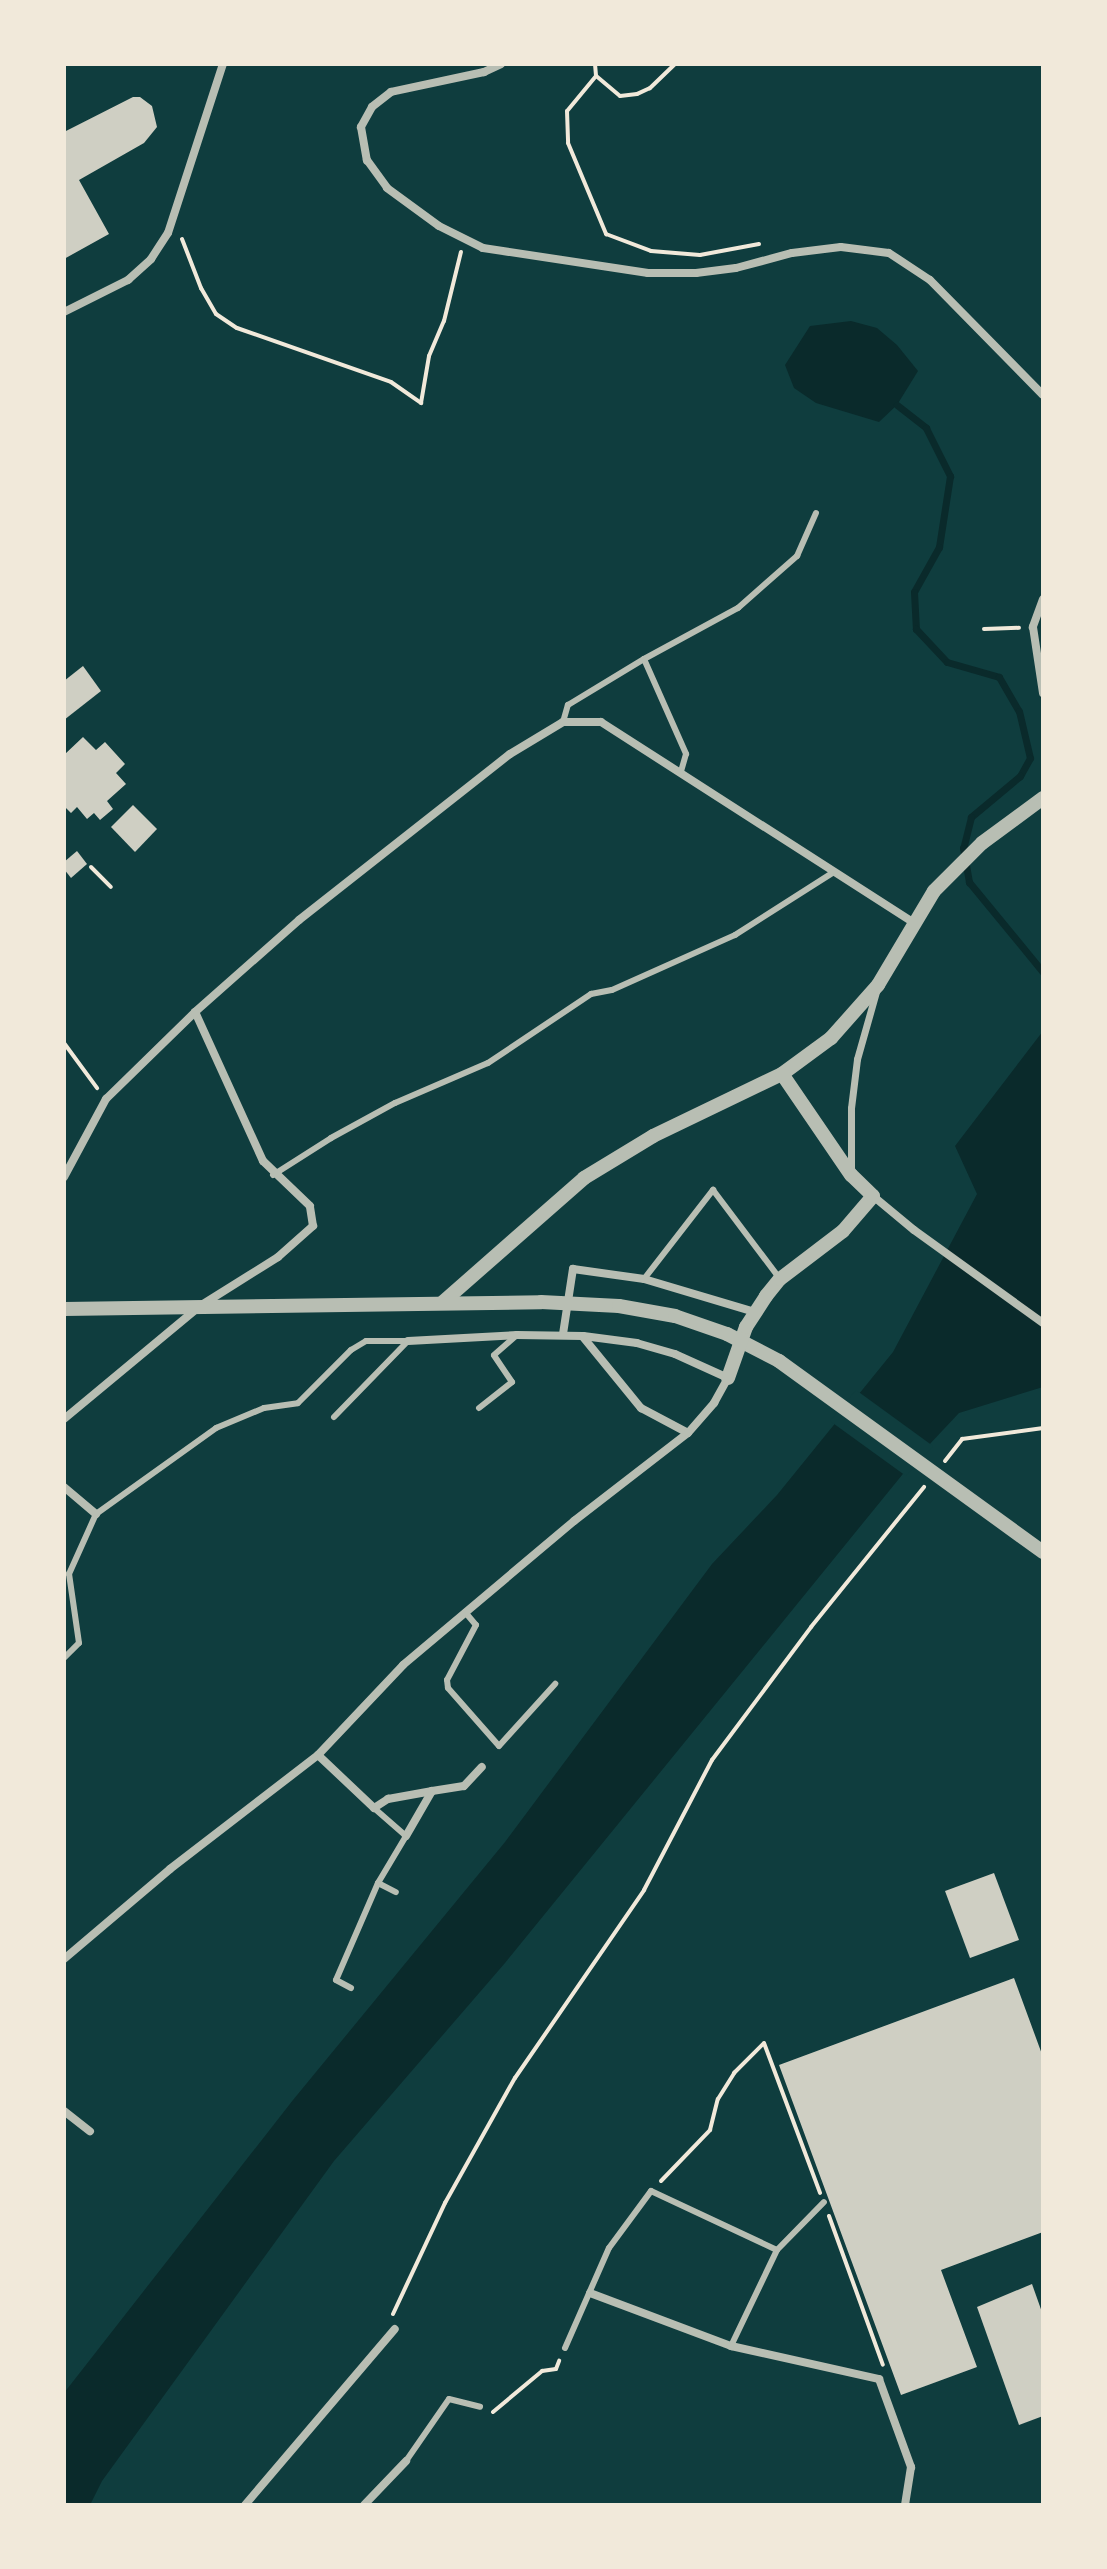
<!DOCTYPE html>
<html>
<head>
<meta charset="utf-8">
<style>
	body { margin:0 }
	#map { position:relative; width:1107px; height:2569px; overflow:hidden; background:#0f3d3e; font-family:"Space Grotesk",sans-serif }
	div>[style] { position:absolute }
	[style*='--x'] { left:calc(var(--x)*1px); top:calc(var(--y)*1px); width:calc(var(--w)*1px); rotate:calc(var(--a)*1deg) }
	.water>* { inset:0; background:#0a2a2b }
	.pier>* { inset:0; background:#0f3d3e }
	.stream>* { height:7px; margin:-3.5px; padding:0 3.5px; transform-origin:3.5px; border-radius:3.5px; background:#0a2a2b }
	.building>* { inset:0; background:#cfcfc3 }
	.path>* { height:4px; margin:-2px; padding:0 2px; transform-origin:2px; border-radius:2px; background:#f1e9da }
	.service>* { height:6px; margin:-3px; padding:0 3px; transform-origin:3px; border-radius:3px; background:#b8beb3 }
	.pedestrian>* { height:7px; margin:-3.5px; padding:0 3.5px; transform-origin:3.5px; border-radius:3.5px; background:#b8beb3 }
	.minor>* { height:8px; margin:-4px; padding:0 4px; transform-origin:4px; border-radius:4px; background:#b8beb3 }
	.tertiary>* { height:14px; margin:-7px; padding:0 7px; transform-origin:7px; border-radius:7px; background:#b8beb3 }
	span { translate:-50% -50%; white-space:nowrap; text-align:center; line-height:1.15; -webkit-text-stroke:6px #f1e9da; paint-order:stroke }
	.frame { position:absolute; inset:0; border:66px solid #f1e9da; pointer-events:none }
</style>
</head>
<body>
<div id="map">
	<div class="water">
		<div style="clip-path:polygon(851px 321px,877px 328px,897px 345px,918px 371px,897px 405px,879px 422px,816px 403px,794px 388px,785px 365px,810px 326px)"></div>
		<div style="clip-path:polygon(1043px 1031px,1043px 1387px,959px 1413px,911px 1464px,505px 1963px,334px 2161px,102px 2481px,90px 2505px,64px 2505px,64px 2393px,293px 2100px,505px 1842px,712px 1564px,777px 1495px,893px 1352px,977px 1194px,955px 1146px)"></div>
	</div>
	<div class="pier">
		<div style="clip-path:polygon(856px 1390px,933px 1446px,906px 1476px,830px 1421px)"></div>
	</div>
	<div class="stream">
		<div style="--x:897;--y:405;--w:37;--a:38"></div>
		<div style="--x:926;--y:428;--w:54;--a:63.4"></div>
		<div style="--x:950;--y:476;--w:72;--a:98.8"></div>
		<div style="--x:939;--y:547;--w:51;--a:119.1"></div>
		<div style="--x:914;--y:592;--w:37;--a:87"></div>
		<div style="--x:916;--y:629;--w:45;--a:46.8"></div>
		<div style="--x:947;--y:662;--w:54;--a:16.1"></div>
		<div style="--x:999;--y:677;--w:39;--a:60"></div>
		<div style="--x:1019;--y:711;--w:48;--a:76.8"></div>
		<div style="--x:1030;--y:758;--w:21;--a:119"></div>
		<div style="--x:1020;--y:776;--w:64;--a:140.1"></div>
		<div style="--x:971;--y:817;--w:32;--a:104"></div>
		<div style="--x:963;--y:848;--w:35;--a:80"></div>
		<div style="--x:969;--y:882;--w:117;--a:50.6"></div>
	</div>
	<div class="building">
		<div style="clip-path:polygon(133px 97px,140px 97px,152px 106px,157px 127px,144px 143px,79px 180px,109px 234px,64px 259px,64px 132px)"></div>
		<div style="clip-path:polygon(83px 666px,101px 691px,64px 720px,64px 681px)"></div>
		<div style="clip-path:polygon(83px 737px,96px 750px,105px 742px,125px 764px,116px 773px,126px 784px,107px 801px,113px 809px,100px 820px,94px 813px,87px 819px,77px 807px,71px 813px,64px 806px,64px 755px)"></div>
		<div style="clip-path:polygon(133px 805px,157px 829px,135px 852px,111px 827px)"></div>
		<div style="clip-path:polygon(77px 851px,87px 864px,71px 878px,64px 869px,64px 862px)"></div>
		<div style="clip-path:polygon(994px 1873px,1019px 1940px,970px 1958px,945px 1891px)"></div>
		<div style="clip-path:polygon(1014px 1978px,1043px 2057px,1043px 2232px,941px 2270px,977px 2367px,901px 2395px,779px 2065px)"></div>
		<div style="clip-path:polygon(1032px 2284px,1043px 2315px,1043px 2416px,1019px 2425px,977px 2307px)"></div>
	</div>
	<div class="path">
		<div style="--x:595;--y:64;--w:12;--a:85"></div>
		<div style="--x:675;--y:64;--w:35;--a:136"></div>
		<div style="--x:650;--y:88;--w:14;--a:155"></div>
		<div style="--x:637;--y:94;--w:17;--a:173"></div>
		<div style="--x:620;--y:96;--w:31;--a:-140"></div>
		<div style="--x:596;--y:76;--w:45;--a:129.6"></div>
		<div style="--x:567;--y:111;--w:32;--a:88"></div>
		<div style="--x:568;--y:143;--w:99;--a:67.3"></div>
		<div style="--x:606;--y:234;--w:48;--a:20.7"></div>
		<div style="--x:651;--y:251;--w:49;--a:4.7"></div>
		<div style="--x:700;--y:255;--w:60;--a:-10.6"></div>
		<div style="--x:182;--y:239;--w:53;--a:68.8"></div>
		<div style="--x:201;--y:288;--w:30;--a:60"></div>
		<div style="--x:216;--y:314;--w:25;--a:34"></div>
		<div style="--x:237;--y:328;--w:163;--a:19.3"></div>
		<div style="--x:391;--y:382;--w:37;--a:35"></div>
		<div style="--x:421;--y:403;--w:48;--a:-80.3"></div>
		<div style="--x:429;--y:356;--w:38;--a:-67"></div>
		<div style="--x:444;--y:321;--w:71;--a:-76.2"></div>
		<div style="--x:984;--y:629;--w:35;--a:-2"></div>
		<div style="--x:91;--y:867;--w:28;--a:45"></div>
		<div style="--x:64;--y:1043;--w:56;--a:53.7"></div>
		<div style="--x:945;--y:1461;--w:28;--a:-52"></div>
		<div style="--x:962;--y:1439;--w:82;--a:-7.7"></div>
		<div style="--x:661;--y:2181;--w:71;--a:-46.1"></div>
		<div style="--x:710;--y:2130;--w:32;--a:-76"></div>
		<div style="--x:718;--y:2099;--w:31;--a:-58"></div>
		<div style="--x:734;--y:2073;--w:42;--a:-45"></div>
		<div style="--x:764;--y:2043;--w:160;--a:69.5"></div>
		<div style="--x:829;--y:2216;--w:158;--a:70.1"></div>
		<div style="--x:393;--y:2314;--w:123;--a:-64.9"></div>
		<div style="--x:445;--y:2203;--w:143;--a:-60.8"></div>
		<div style="--x:515;--y:2078;--w:228;--a:-55.5"></div>
		<div style="--x:644;--y:1890;--w:147;--a:-62.4"></div>
		<div style="--x:712;--y:1760;--w:166;--a:-53.3"></div>
		<div style="--x:811;--y:1627;--w:180;--a:-51.1"></div>
		<div style="--x:493;--y:2412;--w:64;--a:-39.9"></div>
		<div style="--x:542;--y:2371;--w:14;--a:-8"></div>
		<div style="--x:556;--y:2369;--w:9;--a:-69"></div>
	</div>
	<div class="service">
		<div style="--x:644;--y:659;--w:104;--a:66.1"></div>
		<div style="--x:686;--y:754;--w:19;--a:106"></div>
		<div style="--x:563;--y:722;--w:18;--a:-74"></div>
		<div style="--x:568;--y:705;--w:89;--a:-31.2"></div>
		<div style="--x:644;--y:659;--w:107;--a:-28.5"></div>
		<div style="--x:738;--y:608;--w:79;--a:-41.4"></div>
		<div style="--x:797;--y:556;--w:47;--a:-66.2"></div>
		<div style="--x:273;--y:1175;--w:69;--a:-32.5"></div>
		<div style="--x:331;--y:1138;--w:73;--a:-28.7"></div>
		<div style="--x:395;--y:1103;--w:101;--a:-23.3"></div>
		<div style="--x:488;--y:1063;--w:124;--a:-33.8"></div>
		<div style="--x:591;--y:994;--w:21;--a:-11"></div>
		<div style="--x:612;--y:990;--w:135;--a:-24.1"></div>
		<div style="--x:735;--y:935;--w:117;--a:-32.5"></div>
		<div style="--x:644;--y:1279;--w:113;--a:-52.2"></div>
		<div style="--x:713;--y:1190;--w:111;--a:53"></div>
		<div style="--x:479;--y:1408;--w:42;--a:-38.2"></div>
		<div style="--x:512;--y:1382;--w:32;--a:-124"></div>
		<div style="--x:494;--y:1355;--w:30;--a:-41"></div>
		<div style="--x:334;--y:1417;--w:106;--a:-45.8"></div>
		<div style="--x:465;--y:1612;--w:17;--a:50"></div>
		<div style="--x:476;--y:1625;--w:62;--a:117.8"></div>
		<div style="--x:447;--y:1680;--w:8;--a:83"></div>
		<div style="--x:448;--y:1688;--w:77;--a:48.7"></div>
		<div style="--x:499;--y:1746;--w:84;--a:-47.9"></div>
		<div style="--x:64;--y:1658;--w:21;--a:-45"></div>
		<div style="--x:79;--y:1643;--w:70;--a:-98.2"></div>
		<div style="--x:69;--y:1574;--w:66;--a:-65.8"></div>
		<div style="--x:96;--y:1514;--w:148;--a:-35.6"></div>
		<div style="--x:216;--y:1428;--w:52;--a:-22.6"></div>
		<div style="--x:264;--y:1408;--w:34;--a:-8"></div>
		<div style="--x:298;--y:1403;--w:75;--a:-45"></div>
		<div style="--x:351;--y:1350;--w:17;--a:-31"></div>
		<div style="--x:366;--y:1341;--w:42;--a:0"></div>
		<div style="--x:378;--y:1883;--w:20;--a:27"></div>
		<div style="--x:351;--y:1988;--w:17;--a:-152"></div>
		<div style="--x:336;--y:1980;--w:106;--a:-66.6"></div>
		<div style="--x:378;--y:1883;--w:55;--a:-59.2"></div>
		<div style="--x:406;--y:1836;--w:43;--a:-138.8"></div>
		<div style="--x:731;--y:2346;--w:106;--a:-64.4"></div>
		<div style="--x:565;--y:2348;--w:109;--a:-66.3"></div>
		<div style="--x:609;--y:2248;--w:71;--a:-53.6"></div>
		<div style="--x:651;--y:2191;--w:139;--a:25.1"></div>
		<div style="--x:777;--y:2250;--w:67;--a:-45.6"></div>
		<div style="--x:406;--y:2461;--w:75;--a:-55.3"></div>
		<div style="--x:449;--y:2399;--w:32;--a:14"></div>
	</div>
	<div class="pedestrian">
		<div style="--x:851;--y:1169;--w:61;--a:-90"></div>
		<div style="--x:851;--y:1108;--w:49;--a:-83"></div>
		<div style="--x:857;--y:1059;--w:70;--a:-74.2"></div>
	</div>
	<div class="minor">
		<div style="--x:501;--y:64;--w:19;--a:155"></div>
		<div style="--x:484;--y:72;--w:95;--a:167.9"></div>
		<div style="--x:391;--y:92;--w:24;--a:142"></div>
		<div style="--x:372;--y:107;--w:23;--a:119"></div>
		<div style="--x:361;--y:127;--w:34;--a:80"></div>
		<div style="--x:367;--y:160;--w:34;--a:54"></div>
		<div style="--x:387;--y:188;--w:64;--a:36.2"></div>
		<div style="--x:439;--y:226;--w:49;--a:26.6"></div>
		<div style="--x:483;--y:248;--w:167;--a:8.6"></div>
		<div style="--x:648;--y:273;--w:48;--a:0"></div>
		<div style="--x:696;--y:273;--w:40;--a:-7.1"></div>
		<div style="--x:736;--y:268;--w:58;--a:-15"></div>
		<div style="--x:792;--y:253;--w:49;--a:-7"></div>
		<div style="--x:841;--y:247;--w:48;--a:7.1"></div>
		<div style="--x:889;--y:253;--w:49;--a:33.4"></div>
		<div style="--x:930;--y:280;--w:161;--a:45.5"></div>
		<div style="--x:64;--y:312;--w:72;--a:-26.6"></div>
		<div style="--x:128;--y:280;--w:31;--a:-42"></div>
		<div style="--x:151;--y:259;--w:31;--a:-57"></div>
		<div style="--x:168;--y:233;--w:178;--a:-72"></div>
		<div style="--x:1043;--y:599;--w:30;--a:110"></div>
		<div style="--x:1033;--y:627;--w:67;--a:81.4"></div>
		<div style="--x:64;--y:1177;--w:89;--a:-61.7"></div>
		<div style="--x:106;--y:1099;--w:124;--a:-44.3"></div>
		<div style="--x:195;--y:1012;--w:139;--a:-41.5"></div>
		<div style="--x:299;--y:920;--w:268;--a:-38.2"></div>
		<div style="--x:510;--y:754;--w:62;--a:-31.1"></div>
		<div style="--x:563;--y:722;--w:38;--a:0"></div>
		<div style="--x:601;--y:722;--w:371;--a:32.7"></div>
		<div style="--x:873;--y:1196;--w:53;--a:39.7"></div>
		<div style="--x:914;--y:1230;--w:159;--a:35.8"></div>
		<div style="--x:563;--y:1334;--w:66;--a:-81.3"></div>
		<div style="--x:573;--y:1269;--w:72;--a:8"></div>
		<div style="--x:644;--y:1279;--w:116;--a:16.6"></div>
		<div style="--x:583;--y:1337;--w:92;--a:50.8"></div>
		<div style="--x:641;--y:1408;--w:53;--a:28"></div>
		<div style="--x:64;--y:1419;--w:177;--a:-39.7"></div>
		<div style="--x:200;--y:1306;--w:92;--a:-32.1"></div>
		<div style="--x:278;--y:1257;--w:47;--a:-41.5"></div>
		<div style="--x:313;--y:1226;--w:20;--a:-99"></div>
		<div style="--x:310;--y:1206;--w:65;--a:-136.2"></div>
		<div style="--x:263;--y:1161;--w:164;--a:-114.5"></div>
		<div style="--x:64;--y:1487;--w:42;--a:40.2"></div>
		<div style="--x:318;--y:1755;--w:77;--a:43.4"></div>
		<div style="--x:374;--y:1808;--w:17;--a:-33"></div>
		<div style="--x:388;--y:1799;--w:45;--a:-10.3"></div>
		<div style="--x:406;--y:1836;--w:52;--a:-60"></div>
		<div style="--x:432;--y:1791;--w:32;--a:-9"></div>
		<div style="--x:464;--y:1786;--w:26;--a:-47"></div>
		<div style="--x:64;--y:1959;--w:139;--a:-40.3"></div>
		<div style="--x:170;--y:1869;--w:187;--a:-37.6"></div>
		<div style="--x:318;--y:1755;--w:124;--a:-46.6"></div>
		<div style="--x:403;--y:1665;--w:224;--a:-40.1"></div>
		<div style="--x:574;--y:1521;--w:144;--a:-37.7"></div>
		<div style="--x:688;--y:1433;--w:40;--a:-49"></div>
		<div style="--x:714;--y:1403;--w:29;--a:-61"></div>
		<div style="--x:728;--y:1378;--w:58;--a:-155.6"></div>
		<div style="--x:675;--y:1354;--w:40;--a:-164"></div>
		<div style="--x:637;--y:1343;--w:54;--a:-172.6"></div>
		<div style="--x:583;--y:1336;--w:66;--a:-179.1"></div>
		<div style="--x:517;--y:1335;--w:109;--a:176.8"></div>
		<div style="--x:64;--y:2111;--w:33;--a:38"></div>
		<div style="--x:590;--y:2293;--w:151;--a:20.6"></div>
		<div style="--x:731;--y:2346;--w:152;--a:12.6"></div>
		<div style="--x:879;--y:2379;--w:94;--a:70"></div>
		<div style="--x:911;--y:2467;--w:38;--a:99"></div>
		<div style="--x:245;--y:2505;--w:231;--a:-49.6"></div>
		<div style="--x:364;--y:2505;--w:61;--a:-46.3"></div>
	</div>
	<div class="tertiary">
		<div style="--x:443;--y:1302;--w:188;--a:-41.3"></div>
		<div style="--x:584;--y:1178;--w:81;--a:-31.3"></div>
		<div style="--x:653;--y:1136;--w:143;--a:-25.7"></div>
		<div style="--x:782;--y:1074;--w:61;--a:-36.3"></div>
		<div style="--x:831;--y:1038;--w:71;--a:-48.4"></div>
		<div style="--x:878;--y:985;--w:109;--a:-59.2"></div>
		<div style="--x:934;--y:891;--w:68;--a:-45"></div>
		<div style="--x:982;--y:843;--w:76;--a:-36.4"></div>
		<div style="--x:64;--y:1309;--w:477;--a:-0.8"></div>
		<div style="--x:541;--y:1302;--w:78;--a:2.9"></div>
		<div style="--x:619;--y:1306;--w:57;--a:10.1"></div>
		<div style="--x:675;--y:1316;--w:55;--a:19.1"></div>
		<div style="--x:727;--y:1334;--w:59;--a:27.4"></div>
		<div style="--x:779;--y:1361;--w:326;--a:35.9"></div>
		<div style="--x:728;--y:1378;--w:54;--a:-70.6"></div>
		<div style="--x:746;--y:1327;--w:37;--a:-57"></div>
		<div style="--x:766;--y:1296;--w:22;--a:-51"></div>
		<div style="--x:780;--y:1279;--w:79;--a:-37.3"></div>
		<div style="--x:843;--y:1231;--w:46;--a:-49.4"></div>
		<div style="--x:873;--y:1196;--w:30;--a:-136"></div>
		<div style="--x:851;--y:1175;--w:122;--a:-124.3"></div>
	</div>
	<div class="frame"></div>
</div>
</body>
</html>
